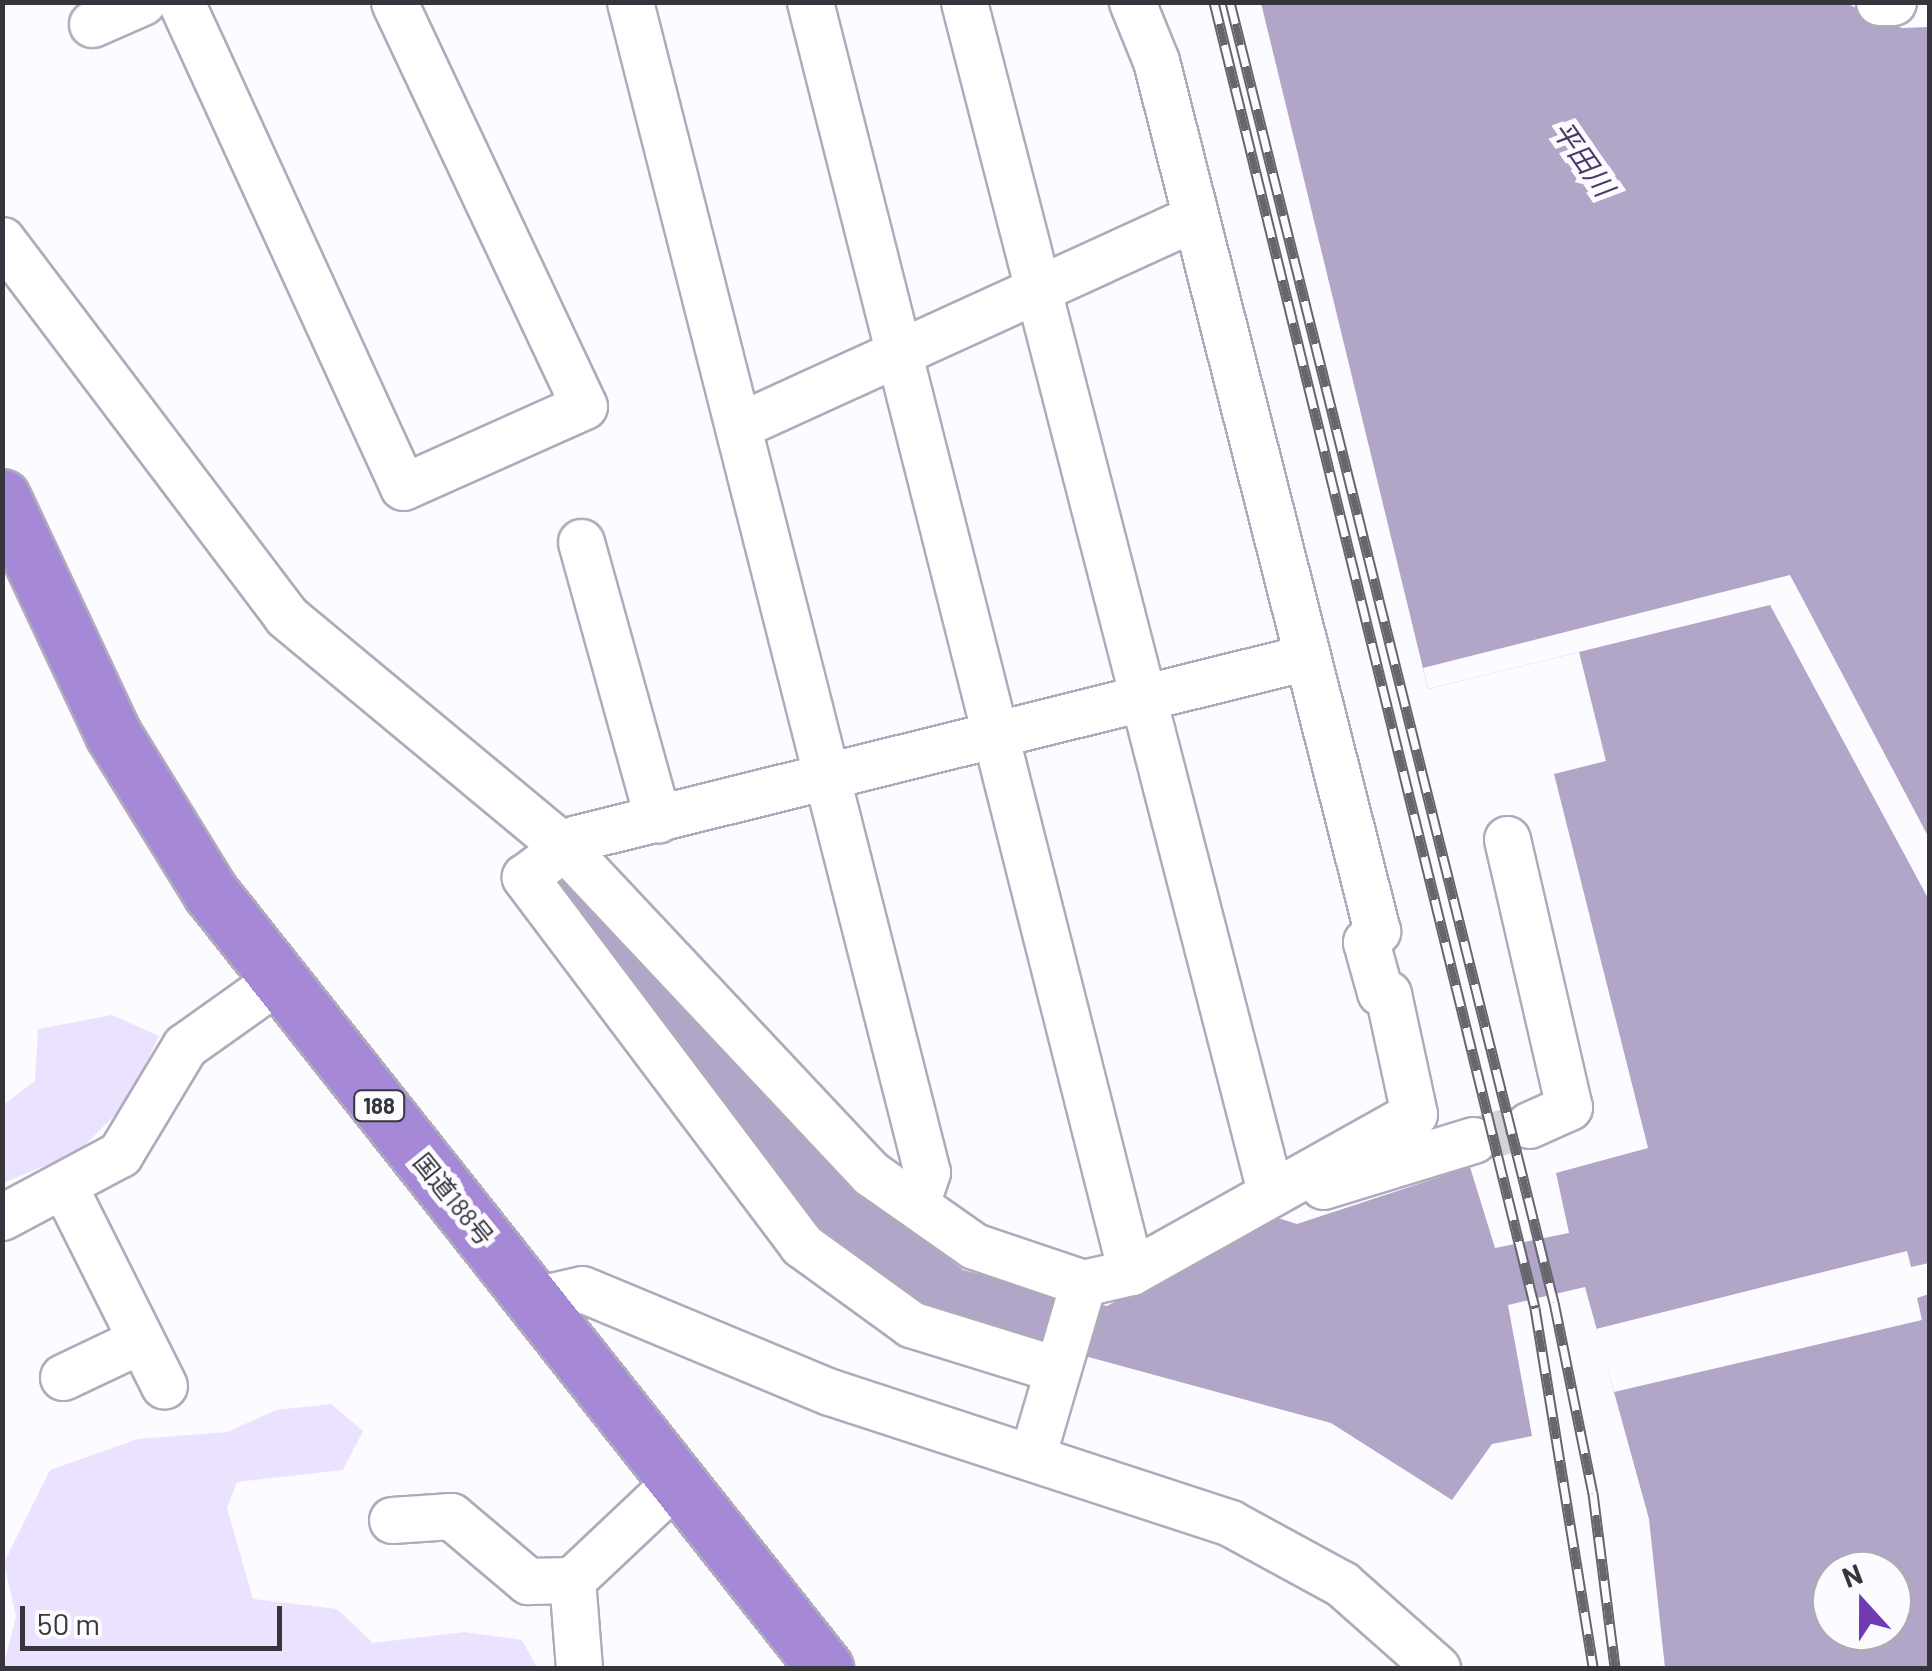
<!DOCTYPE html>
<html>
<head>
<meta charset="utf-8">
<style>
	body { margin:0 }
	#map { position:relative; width:1932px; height:1671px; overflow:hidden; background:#fcfbff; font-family:Barlow,"Noto Sans JP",sans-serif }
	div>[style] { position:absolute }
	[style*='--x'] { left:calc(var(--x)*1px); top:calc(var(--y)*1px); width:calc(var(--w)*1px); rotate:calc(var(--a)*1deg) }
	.green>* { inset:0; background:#ebe2ff }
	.water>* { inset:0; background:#b1a5c8 }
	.pier>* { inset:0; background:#fcfbff }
	.minor-tunnel>* { height:45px; margin-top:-22.5px; transform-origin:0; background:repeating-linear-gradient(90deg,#d5d3d8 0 45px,transparent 0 67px) }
	.roads { filter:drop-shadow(2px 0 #b0abbc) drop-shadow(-2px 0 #b0abbc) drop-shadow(0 2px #b0abbc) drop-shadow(0 -2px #b0abbc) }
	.minor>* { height:45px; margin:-22.5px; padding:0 22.5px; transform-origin:22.5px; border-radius:22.5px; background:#fff }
	.highway>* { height:55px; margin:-27.5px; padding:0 27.5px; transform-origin:27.5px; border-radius:27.5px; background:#a589d7 }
	.rail>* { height:11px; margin-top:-5.5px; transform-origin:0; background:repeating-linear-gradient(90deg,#fcfbff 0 22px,#67666c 0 44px); box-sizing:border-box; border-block:2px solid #67666c }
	span { translate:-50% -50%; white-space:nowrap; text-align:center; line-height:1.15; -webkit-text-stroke:10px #fcfbff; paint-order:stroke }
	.shield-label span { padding:2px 8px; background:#fcfbff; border:2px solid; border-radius:8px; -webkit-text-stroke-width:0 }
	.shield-label { font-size:22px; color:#37353c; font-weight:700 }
	.street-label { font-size:25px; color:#37353c }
	.water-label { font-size:28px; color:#4b3969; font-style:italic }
	.frame { position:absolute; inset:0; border:5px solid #37353c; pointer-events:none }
	.north { position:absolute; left:1812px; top:1551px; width:100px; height:100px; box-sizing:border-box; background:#fcfbff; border:2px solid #adacb1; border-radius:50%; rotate:339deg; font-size:28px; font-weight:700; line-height:40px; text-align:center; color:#37353c }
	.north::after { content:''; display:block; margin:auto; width:35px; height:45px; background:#703bb2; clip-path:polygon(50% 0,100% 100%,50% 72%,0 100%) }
	.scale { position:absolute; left:20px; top:1606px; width:262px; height:45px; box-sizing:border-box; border:5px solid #37353c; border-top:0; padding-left:12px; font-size:30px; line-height:35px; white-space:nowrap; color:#37353c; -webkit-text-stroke:8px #fcfbff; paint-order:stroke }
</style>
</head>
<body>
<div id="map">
	<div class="green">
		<div style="clip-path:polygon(112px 1015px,159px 1036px,128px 1102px,78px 1152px,3px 1183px,3px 1105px,35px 1081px,38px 1029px)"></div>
		<div style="clip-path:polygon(331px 1404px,363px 1431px,343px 1470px,237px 1482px,227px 1508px,253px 1599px,337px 1609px,373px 1643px,464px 1632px,522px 1640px,537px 1668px,3px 1668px,16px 1617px,4px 1563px,50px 1470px,138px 1439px,227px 1432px,276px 1410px)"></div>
	</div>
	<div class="water">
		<div style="clip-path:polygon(evenodd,1843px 2px,1902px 28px,1929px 27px,1929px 1668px,1665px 1668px,1649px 1519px,1585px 1287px,1508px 1305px,1532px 1436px,1492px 1444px,1452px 1500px,1331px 1423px,934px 1315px,802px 1222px,541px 878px,557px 866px,852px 1185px,963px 1270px,1107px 1306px,1275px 1217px,1297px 1224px,1470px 1167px,1495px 1248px,1569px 1233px,1556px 1173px,1648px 1148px,1554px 774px,1606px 761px,1579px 652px,1428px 689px,1261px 3px,1843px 2px,1832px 1571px,1892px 1571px,1892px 1631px,1832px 1631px,1832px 1571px)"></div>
	</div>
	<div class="pier">
		<div style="clip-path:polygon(1790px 575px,1929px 838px,1929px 900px,1770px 605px,1428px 689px,1423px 668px)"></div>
		<div style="clip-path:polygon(1907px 1251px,1911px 1267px,1929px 1263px,1929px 1294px,1917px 1298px,1922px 1320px,1614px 1392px,1596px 1329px)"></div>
	</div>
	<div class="minor-tunnel">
		<div style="--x:1473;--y:1140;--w:58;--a:-15"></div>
	</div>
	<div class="roads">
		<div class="minor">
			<div style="--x:181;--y:2;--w:533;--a:65.4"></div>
			<div style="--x:403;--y:487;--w:198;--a:-24.1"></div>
			<div style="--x:584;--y:406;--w:446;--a:-115.2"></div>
			<div style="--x:630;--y:2;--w:1207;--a:75.76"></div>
			<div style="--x:927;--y:1172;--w:34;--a:109"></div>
			<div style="--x:810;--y:2;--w:1310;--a:75.82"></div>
			<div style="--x:964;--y:2;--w:1224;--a:75.57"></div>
			<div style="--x:1879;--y:2;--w:14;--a:0"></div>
			<div style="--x:92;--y:24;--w:55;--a:-23.7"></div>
			<div style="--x:2;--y:240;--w:471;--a:52.9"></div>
			<div style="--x:286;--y:616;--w:360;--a:39.7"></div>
			<div style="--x:563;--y:846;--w:449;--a:46.8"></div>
			<div style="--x:870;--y:1173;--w:127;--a:35.1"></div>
			<div style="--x:974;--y:1246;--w:115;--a:18.7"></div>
			<div style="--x:1083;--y:1283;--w:181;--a:106.3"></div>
			<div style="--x:738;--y:426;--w:501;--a:-24.52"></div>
			<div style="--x:581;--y:542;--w:288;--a:74.5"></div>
			<div style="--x:1507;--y:839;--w:275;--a:77"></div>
			<div style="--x:1569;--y:1107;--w:44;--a:155.8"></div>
			<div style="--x:1323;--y:1186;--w:157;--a:-17"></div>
			<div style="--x:65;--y:1188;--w:221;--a:63.4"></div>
			<div style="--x:2;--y:1217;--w:134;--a:-28.1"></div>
			<div style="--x:120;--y:1154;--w:126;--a:-59"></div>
			<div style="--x:185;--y:1046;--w:114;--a:-35.4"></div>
			<div style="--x:1083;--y:1283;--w:49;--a:-12.9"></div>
			<div style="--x:1131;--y:1272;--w:324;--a:-29.2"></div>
			<div style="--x:1414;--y:1114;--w:123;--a:-102.2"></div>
			<div style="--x:1388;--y:994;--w:8;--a:-166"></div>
			<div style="--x:1380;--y:992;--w:52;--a:-105.6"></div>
			<div style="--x:1366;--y:942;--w:16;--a:-45"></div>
			<div style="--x:1377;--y:931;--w:898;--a:-104.25"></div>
			<div style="--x:1156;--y:61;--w:64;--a:-112.1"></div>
			<div style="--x:534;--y:1300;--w:49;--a:-12.9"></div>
			<div style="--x:582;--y:1289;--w:269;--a:22.6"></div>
			<div style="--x:830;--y:1392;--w:421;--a:18.1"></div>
			<div style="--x:1230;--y:1523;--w:128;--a:28.6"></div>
			<div style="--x:1342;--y:1584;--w:127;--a:41.5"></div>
			<div style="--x:1056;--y:1369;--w:152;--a:-162.8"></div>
			<div style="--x:911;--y:1324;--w:135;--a:-144.1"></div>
			<div style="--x:802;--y:1245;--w:461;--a:-127"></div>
			<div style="--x:525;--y:877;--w:65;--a:-36.9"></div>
			<div style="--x:577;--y:838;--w:748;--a:-13.92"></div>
			<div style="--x:63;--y:1377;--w:86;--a:-25.4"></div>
			<div style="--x:392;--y:1520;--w:59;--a:-3.9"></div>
			<div style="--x:451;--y:1516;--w:101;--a:40.2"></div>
			<div style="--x:528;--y:1581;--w:44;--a:-1.3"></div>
			<div style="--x:579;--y:1668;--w:88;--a:-94.5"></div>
			<div style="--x:572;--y:1580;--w:140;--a:-43.3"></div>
		</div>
		<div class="highway">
			<div style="--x:2;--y:497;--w:262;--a:64.9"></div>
			<div style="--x:113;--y:734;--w:187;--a:58.4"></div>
			<div style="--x:211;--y:893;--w:989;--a:51.61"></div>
		</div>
	</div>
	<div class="rail">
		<div style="--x:1214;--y:2;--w:1345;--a:76.19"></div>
		<div style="--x:1535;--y:1308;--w:365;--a:80.8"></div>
		<div style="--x:1230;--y:2;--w:1340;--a:76.01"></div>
		<div style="--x:1554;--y:1302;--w:195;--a:78.5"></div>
		<div style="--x:1593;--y:1493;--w:176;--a:82.8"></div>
	</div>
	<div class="shield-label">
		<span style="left:379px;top:1106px">188</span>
	</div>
	<div class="street-label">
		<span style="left:454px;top:1199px;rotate:51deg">国道188号</span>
	</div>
	<div class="water-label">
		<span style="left:1584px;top:158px;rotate:55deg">平田川</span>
	</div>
	<div class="frame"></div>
	<div class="north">N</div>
	<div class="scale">50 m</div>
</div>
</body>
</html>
